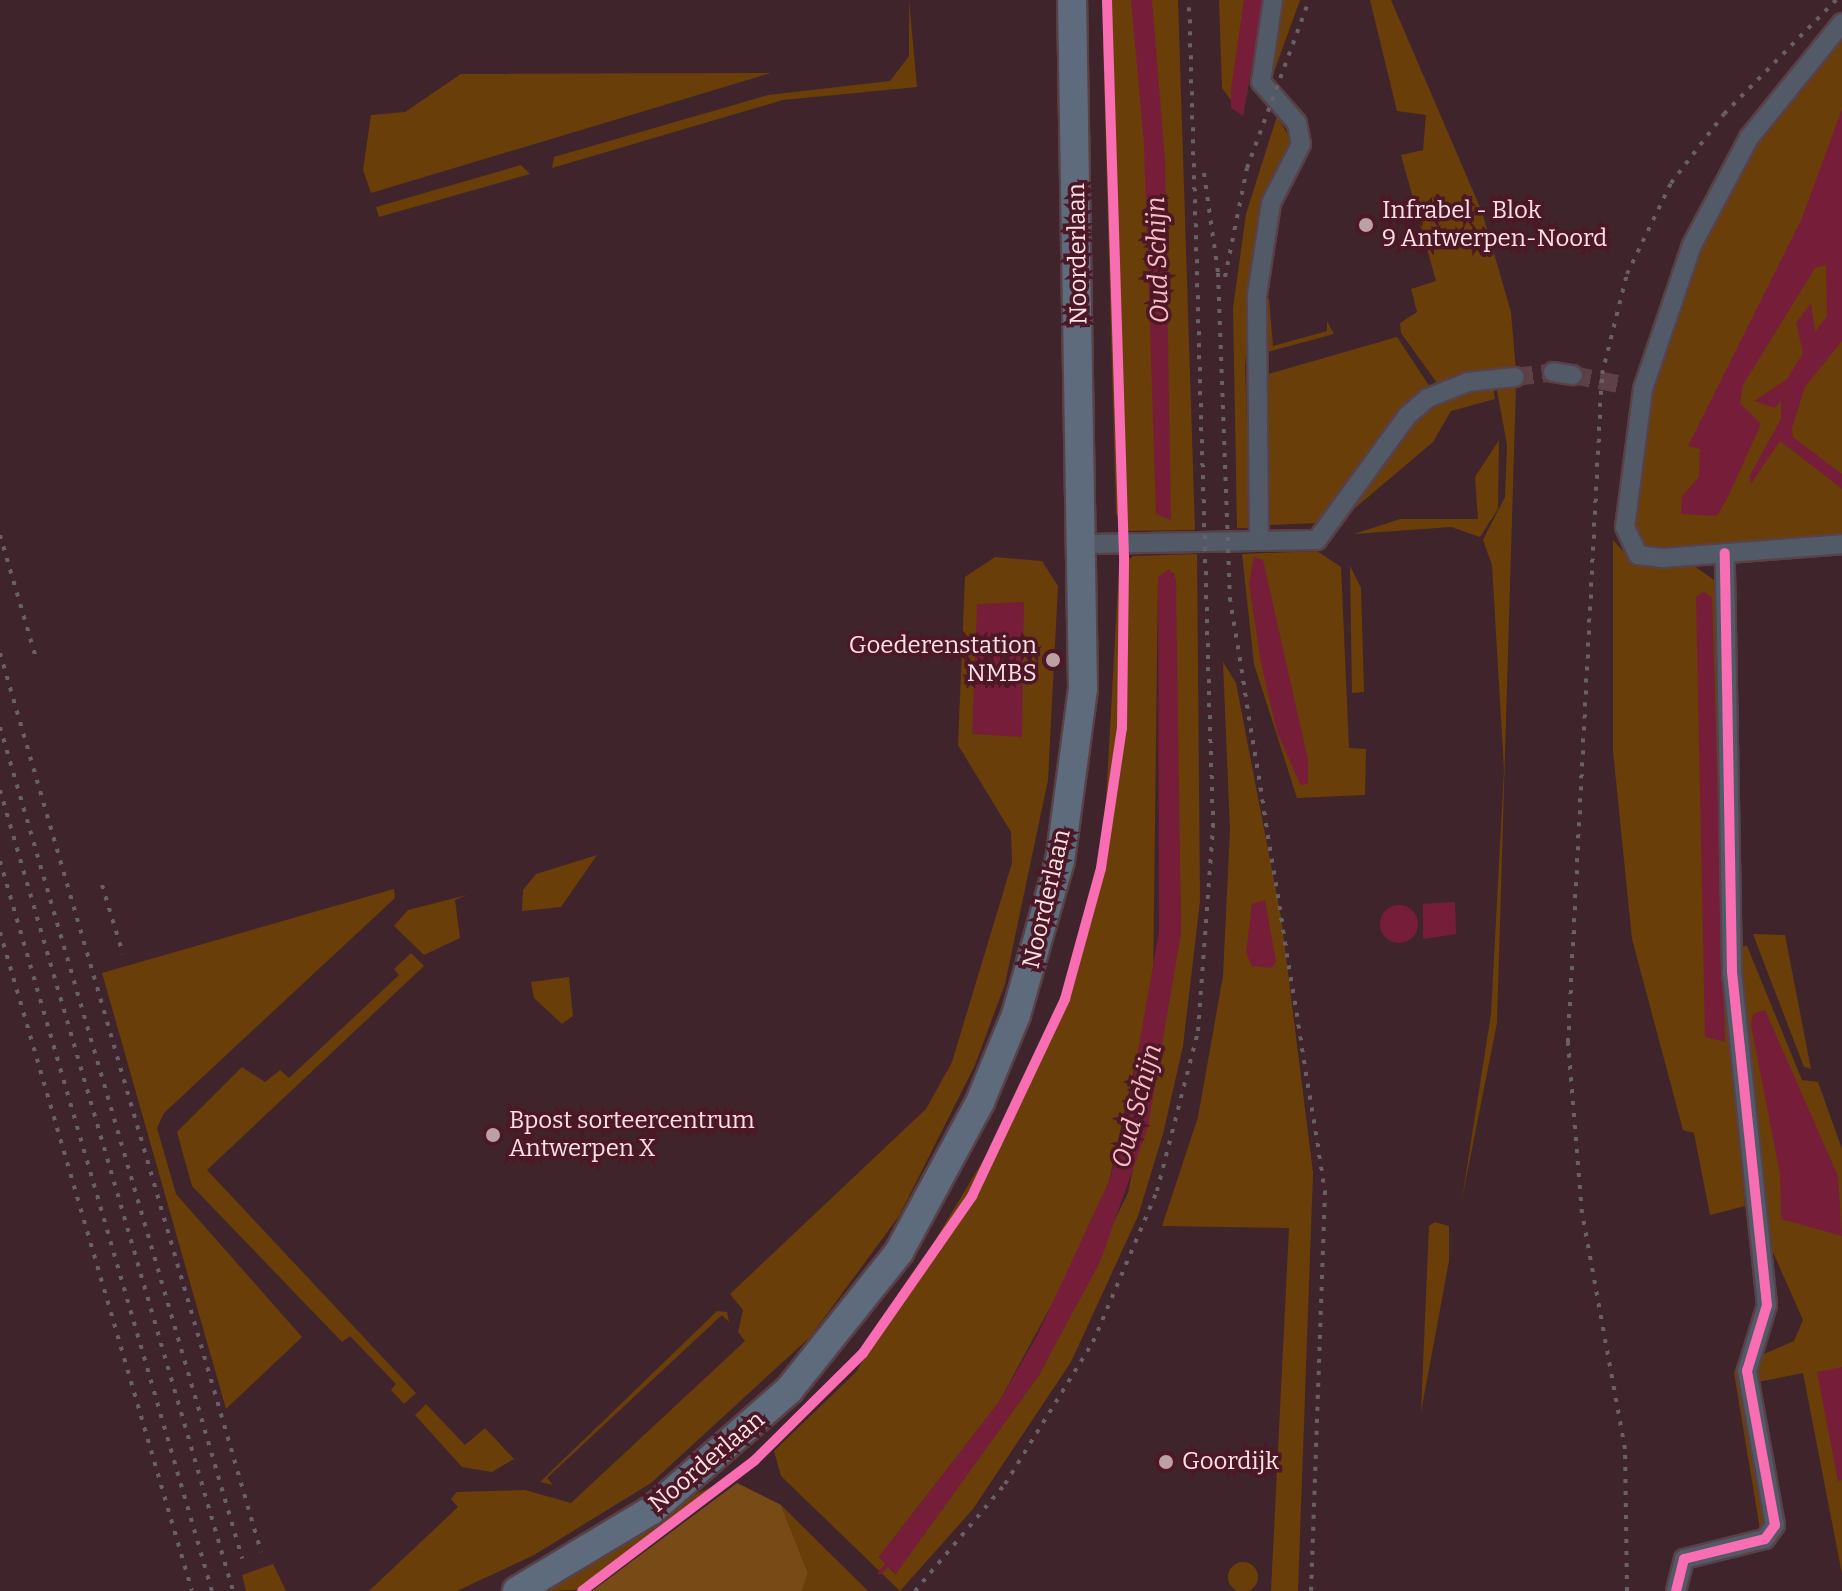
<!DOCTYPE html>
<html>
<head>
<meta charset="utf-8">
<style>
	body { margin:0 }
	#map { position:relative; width:1842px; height:1591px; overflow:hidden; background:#40242c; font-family:Bitter,serif }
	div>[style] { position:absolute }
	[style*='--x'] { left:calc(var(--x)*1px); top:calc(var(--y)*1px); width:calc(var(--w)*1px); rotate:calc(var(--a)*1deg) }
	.green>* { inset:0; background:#693e09 }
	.round { border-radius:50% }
	.forest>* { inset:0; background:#774a16 }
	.water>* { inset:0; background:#761e39 }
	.stream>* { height:4px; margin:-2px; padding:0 2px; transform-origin:2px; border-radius:2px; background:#761e39 }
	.minor-tunnel>* { height:18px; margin-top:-9px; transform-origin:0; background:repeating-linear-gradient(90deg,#5d4048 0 18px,transparent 0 27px) }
	.roads { filter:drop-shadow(2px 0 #584147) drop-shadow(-2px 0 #584147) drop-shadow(0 2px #584147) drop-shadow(0 -2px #584147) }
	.minor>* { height:18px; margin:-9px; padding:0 9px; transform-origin:9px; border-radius:9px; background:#535a67 }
	.primary>* { height:28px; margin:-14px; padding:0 14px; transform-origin:14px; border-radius:14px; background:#5e6b7c }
	.rail>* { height:4px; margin-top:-2px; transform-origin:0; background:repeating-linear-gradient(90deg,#696068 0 4px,transparent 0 12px) }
	.cycleway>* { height:10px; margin:-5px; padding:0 5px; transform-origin:5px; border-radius:5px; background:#f96db3 }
	.dots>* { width:22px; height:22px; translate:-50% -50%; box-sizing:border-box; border:4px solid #4c1826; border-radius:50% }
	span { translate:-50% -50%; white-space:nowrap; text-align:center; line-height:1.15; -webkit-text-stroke:7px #4c1826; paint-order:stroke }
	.poi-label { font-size:24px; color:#ffe2e7 }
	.left { translate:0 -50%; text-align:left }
	.right { translate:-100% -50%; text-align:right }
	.street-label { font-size:24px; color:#ffe2e7 }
	.water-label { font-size:26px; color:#fcbbc7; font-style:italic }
</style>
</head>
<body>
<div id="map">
	<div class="green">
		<div style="clip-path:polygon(909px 0,917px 87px,783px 100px,552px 168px,554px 157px,768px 95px,890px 81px,909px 56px)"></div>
		<div style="clip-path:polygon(1112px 0,1178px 0,1195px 530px,1125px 531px,1116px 513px,1103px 42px)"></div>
		<div style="clip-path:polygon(1219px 0,1263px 0,1243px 116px,1222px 88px)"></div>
		<div style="clip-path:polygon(1278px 0,1300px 0,1270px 83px)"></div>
		<div style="clip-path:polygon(1370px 0,1391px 0,1482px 212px,1511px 312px,1516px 371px,1437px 383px,1401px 333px,1400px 323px,1417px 312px,1411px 289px,1436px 281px,1401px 155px,1423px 150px,1426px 115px,1397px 111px)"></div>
		<div style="clip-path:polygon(1842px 30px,1842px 536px,1645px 548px,1632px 532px,1649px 394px,1682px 283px,1738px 161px)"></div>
		<div style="clip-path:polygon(771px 73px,371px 193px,363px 170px,371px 115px,405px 112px,461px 74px)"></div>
		<div style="clip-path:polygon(1277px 116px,1291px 140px,1258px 224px,1245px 366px,1251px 528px,1237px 528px,1233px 308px,1246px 214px)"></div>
		<div style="clip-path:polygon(521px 165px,530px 174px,379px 217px,376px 207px)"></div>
		<div style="clip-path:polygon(1269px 298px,1273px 346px,1327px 331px,1327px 321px,1334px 334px,1264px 353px,1262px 300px)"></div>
		<div style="clip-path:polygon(1397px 337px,1430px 387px,1407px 406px,1319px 523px,1269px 525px,1265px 375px)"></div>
		<div style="clip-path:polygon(1516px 384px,1497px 1023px,1462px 1199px,1491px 1014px,1504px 770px,1492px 565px,1483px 540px,1505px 497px,1507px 445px,1496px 385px)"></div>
		<div style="clip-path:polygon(1493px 387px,1495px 399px,1451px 411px,1433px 442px,1335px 525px,1428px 405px)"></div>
		<div style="clip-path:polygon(1499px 440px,1498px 509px,1480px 537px,1451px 527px,1354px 534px,1400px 519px,1478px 519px,1475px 477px)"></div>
		<div style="clip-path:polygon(1613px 540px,1631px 560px,1690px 563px,1717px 582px,1726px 969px,1745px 1206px,1710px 1215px,1694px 1133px,1683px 1130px,1632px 939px,1613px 751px)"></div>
		<div style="clip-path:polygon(1317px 551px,1341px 567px,1349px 748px,1366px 749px,1365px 795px,1297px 798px,1254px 664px,1242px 554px)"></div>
		<div style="clip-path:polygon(evenodd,1197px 554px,1200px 901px,1183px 1046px,1163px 1134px,1138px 1216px,1071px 1362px,973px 1509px,900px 1591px,781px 1476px,774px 1451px,856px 1372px,1023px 1094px,1072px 969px,1104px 836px,1119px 568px,1133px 556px,1197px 554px,1174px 573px,1181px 933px,1128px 1193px,1039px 1375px,895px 1574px,879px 1557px,999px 1402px,1079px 1254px,1109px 1181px,1153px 985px,1158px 577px,1174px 573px)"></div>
		<div style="clip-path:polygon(995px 557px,1042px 561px,1058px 586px,1048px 780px,1005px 984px,975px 1065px,899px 1216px,810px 1337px,651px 1483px,534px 1555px,457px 1591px,369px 1591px,458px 1507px,451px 1499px,457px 1492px,525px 1490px,571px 1503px,745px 1341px,738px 1332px,743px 1310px,730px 1294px,926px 1109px,952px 1062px,1012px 863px,1011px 832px,958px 745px,965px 577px)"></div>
		<div style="clip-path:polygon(1350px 566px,1361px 588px,1364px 692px,1352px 693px)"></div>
		<div style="clip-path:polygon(1223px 662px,1236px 683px,1281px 917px,1313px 1173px,1298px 1591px,1271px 1591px,1289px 1228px,1162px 1226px,1198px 1117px,1223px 976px,1230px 830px)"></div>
		<div style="clip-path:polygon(597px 855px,561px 907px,522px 911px,523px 890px,536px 874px)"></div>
		<div style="clip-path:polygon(394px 889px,395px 898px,164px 1113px,157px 1128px,176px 1194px,302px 1337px,226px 1409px,102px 973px)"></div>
		<div style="clip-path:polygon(467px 895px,455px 900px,460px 938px,424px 955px,394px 926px,408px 910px)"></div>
		<div style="clip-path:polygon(1753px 934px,1785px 935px,1811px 1069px,1804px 1067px)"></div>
		<div style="clip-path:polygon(1737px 946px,1747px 946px,1802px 1080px,1818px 1082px,1842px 1149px,1842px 1574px,1803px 1373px,1753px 1383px,1757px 1357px,1794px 1341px,1803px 1320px,1764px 1232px)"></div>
		<div style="clip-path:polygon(411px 953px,424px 966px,207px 1170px,416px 1393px,404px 1404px,391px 1390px,396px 1384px,350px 1336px,342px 1342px,192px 1186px,177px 1132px,242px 1067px,265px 1082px,280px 1070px,289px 1078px,399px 975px,394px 969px)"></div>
		<div style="clip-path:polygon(569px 977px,573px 1016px,562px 1024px,534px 998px,531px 982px)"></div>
		<div style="clip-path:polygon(1435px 1222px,1449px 1226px,1449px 1261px,1421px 1412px,1429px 1226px)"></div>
		<div style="clip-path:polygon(717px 1311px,727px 1312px,729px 1322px,722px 1315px,547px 1478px,553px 1485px,540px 1482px)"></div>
		<div style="clip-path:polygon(1739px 1358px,1767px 1518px,1761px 1535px,1734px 1373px)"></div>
		<div style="clip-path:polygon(426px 1404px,465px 1445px,485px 1428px,514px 1459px,492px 1472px,462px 1467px,415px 1415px)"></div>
		<div style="clip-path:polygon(723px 1482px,575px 1590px,545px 1591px,698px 1493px)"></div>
		<div style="clip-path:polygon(781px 1505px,868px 1591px,802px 1591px,808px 1573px)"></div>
		<div class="round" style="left:1228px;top:1562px;width:30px;height:30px"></div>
		<div style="clip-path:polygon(273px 1564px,286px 1591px,246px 1591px,242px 1575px)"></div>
	</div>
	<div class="forest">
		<div style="clip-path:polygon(737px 1483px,781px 1505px,808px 1573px,802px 1591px,592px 1591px)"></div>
	</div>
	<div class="water">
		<div style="clip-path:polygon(1131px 0,1152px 0,1165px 159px,1171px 520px,1156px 514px,1144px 145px)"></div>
		<div style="clip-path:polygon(1244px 0,1263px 0,1243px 116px,1231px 108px,1231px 89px)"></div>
		<div style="clip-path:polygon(1842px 109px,1842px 341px,1805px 387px,1792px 428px,1793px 437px,1842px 474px,1842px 489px,1780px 441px,1751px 484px,1749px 477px,1781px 419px,1781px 400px,1775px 408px,1754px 401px,1787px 379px,1803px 353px,1796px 323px,1811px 303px,1815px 332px,1827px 316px,1826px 265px,1815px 268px,1743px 385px,1740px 403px,1761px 424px,1728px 497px,1717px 516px,1681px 514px,1682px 496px,1699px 477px,1700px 449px,1688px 446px,1802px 218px)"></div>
		<div style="clip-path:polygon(1254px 557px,1263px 560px,1308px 760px,1308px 783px,1301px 786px,1277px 732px,1261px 663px,1249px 583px)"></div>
		<div style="clip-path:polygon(1169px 569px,1176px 579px,1181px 933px,1148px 1127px,1100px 1262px,1039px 1375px,896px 1574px,879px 1557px,999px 1402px,1038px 1334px,1109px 1181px,1126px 1119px,1159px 932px,1158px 577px)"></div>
		<div style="clip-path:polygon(1704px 591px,1712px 598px,1725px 1042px,1705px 1037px,1696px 597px)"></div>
		<div style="clip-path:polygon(1024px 602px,1022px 737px,972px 734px,977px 604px)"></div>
		<div style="clip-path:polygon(1265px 900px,1276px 962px,1271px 968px,1252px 966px,1246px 953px,1252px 904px)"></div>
		<div style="clip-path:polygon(1455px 902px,1456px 934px,1423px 939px,1423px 904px)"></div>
		<div class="round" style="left:1380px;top:905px;width:38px;height:38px"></div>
		<div style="clip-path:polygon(1765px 1010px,1838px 1176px,1842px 1236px,1781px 1219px,1780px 1174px,1751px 1025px,1753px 1014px)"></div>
		<div style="clip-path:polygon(1842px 1367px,1842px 1480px,1838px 1481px,1817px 1372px)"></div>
	</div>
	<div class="stream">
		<div style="--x:880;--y:1573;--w:14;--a:-51"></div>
	</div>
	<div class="minor-tunnel">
		<div style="--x:1573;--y:375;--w:51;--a:11.3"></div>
		<div style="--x:1515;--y:377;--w:38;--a:-7"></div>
	</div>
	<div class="roads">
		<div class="minor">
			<div style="--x:1842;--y:23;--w:148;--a:129"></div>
			<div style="--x:1749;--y:138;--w:121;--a:118"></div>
			<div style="--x:1692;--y:245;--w:152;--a:108.8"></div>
			<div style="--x:1643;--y:389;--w:139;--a:97.4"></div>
			<div style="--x:1625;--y:527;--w:31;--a:65"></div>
			<div style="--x:1638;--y:555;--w:24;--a:7"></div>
			<div style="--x:1662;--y:558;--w:181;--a:-4.4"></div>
			<div style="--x:1553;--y:372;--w:20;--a:9"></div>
			<div style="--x:1259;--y:538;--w:243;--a:-90.5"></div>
			<div style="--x:1257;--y:295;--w:93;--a:-81.3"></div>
			<div style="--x:1271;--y:203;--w:66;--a:-63"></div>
			<div style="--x:1301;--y:144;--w:21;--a:-101"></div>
			<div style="--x:1297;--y:123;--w:55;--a:-131.3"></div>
			<div style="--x:1261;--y:82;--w:83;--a:-81.7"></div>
			<div style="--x:1084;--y:544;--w:233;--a:-1"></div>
			<div style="--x:1317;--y:540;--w:153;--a:-54"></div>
			<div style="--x:1407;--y:416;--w:28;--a:-41"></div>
			<div style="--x:1428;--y:398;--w:43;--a:-21.8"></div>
			<div style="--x:1468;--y:382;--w:47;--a:-6.1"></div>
			<div style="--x:1676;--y:1591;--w:33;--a:-76"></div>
			<div style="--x:1684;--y:1559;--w:83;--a:-13.9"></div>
			<div style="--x:1765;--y:1539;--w:17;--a:-54"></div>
			<div style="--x:1775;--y:1525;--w:157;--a:-100.3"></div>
			<div style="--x:1747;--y:1371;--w:69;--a:-73.1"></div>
			<div style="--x:1767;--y:1305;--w:336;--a:-96"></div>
			<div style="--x:1732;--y:971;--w:418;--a:-91"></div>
		</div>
		<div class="primary">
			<div style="--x:517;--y:1591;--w:157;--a:-31"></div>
			<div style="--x:652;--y:1510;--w:182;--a:-41.2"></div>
			<div style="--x:789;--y:1390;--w:176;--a:-51.4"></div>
			<div style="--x:899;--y:1252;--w:170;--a:-61.6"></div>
			<div style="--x:980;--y:1102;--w:94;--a:-67.5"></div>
			<div style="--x:1016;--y:1015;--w:160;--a:-74.1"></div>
			<div style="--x:1060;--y:861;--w:174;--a:-82.4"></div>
			<div style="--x:1083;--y:689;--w:689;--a:-90.91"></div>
		</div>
	</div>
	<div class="rail">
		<div style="--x:1204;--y:173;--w:101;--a:82"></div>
		<div style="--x:1218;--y:273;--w:325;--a:87.9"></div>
		<div style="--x:1230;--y:598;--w:601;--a:80.9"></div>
		<div style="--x:1325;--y:1191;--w:400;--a:92"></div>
		<div style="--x:1225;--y:277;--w:111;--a:-78.6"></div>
		<div style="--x:1247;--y:168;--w:179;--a:-69.7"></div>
		<div style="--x:0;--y:535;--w:128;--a:73.7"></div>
		<div style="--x:0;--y:653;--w:936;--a:73.81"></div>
		<div style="--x:0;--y:727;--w:866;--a:73.76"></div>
		<div style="--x:0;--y:790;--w:834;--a:73.78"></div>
		<div style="--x:0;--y:861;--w:760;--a:73.81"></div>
		<div style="--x:102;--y:885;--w:72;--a:73.1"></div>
		<div style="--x:0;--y:932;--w:686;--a:73.76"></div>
		<div style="--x:915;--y:1591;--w:140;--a:-49.9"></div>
		<div style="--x:1005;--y:1484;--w:167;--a:-58.2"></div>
		<div style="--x:1093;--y:1342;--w:164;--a:-67"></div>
		<div style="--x:1157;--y:1191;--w:165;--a:-75.6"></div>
		<div style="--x:1198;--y:1031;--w:205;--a:-85.8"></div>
		<div style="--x:1213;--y:827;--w:827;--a:-91.66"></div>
		<div style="--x:1627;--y:1591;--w:142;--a:-90.8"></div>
		<div style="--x:1625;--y:1449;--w:240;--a:-100.3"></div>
		<div style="--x:1582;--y:1213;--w:172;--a:-94.7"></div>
		<div style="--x:1568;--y:1042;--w:669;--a:-87.09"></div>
		<div style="--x:1602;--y:374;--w:103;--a:-76"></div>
		<div style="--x:1627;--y:274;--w:101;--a:-64.2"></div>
		<div style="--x:1671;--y:183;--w:87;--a:-52.5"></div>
		<div style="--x:1724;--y:114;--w:160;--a:-45.5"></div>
	</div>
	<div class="cycleway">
		<div style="--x:582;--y:1591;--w:216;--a:-37.1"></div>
		<div style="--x:754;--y:1461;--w:153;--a:-44.7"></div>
		<div style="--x:863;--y:1353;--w:191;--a:-55.2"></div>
		<div style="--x:972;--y:1196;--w:218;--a:-64.7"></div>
		<div style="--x:1065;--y:999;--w:136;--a:-74.6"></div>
		<div style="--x:1101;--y:868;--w:142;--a:-81.5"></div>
		<div style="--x:1122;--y:728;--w:171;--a:-89.3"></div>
		<div style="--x:1124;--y:557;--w:557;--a:-91.75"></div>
		<div style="--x:1676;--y:1591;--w:33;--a:-76"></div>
		<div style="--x:1684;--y:1559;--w:83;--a:-13.9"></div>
		<div style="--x:1765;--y:1539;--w:17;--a:-54"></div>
		<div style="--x:1775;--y:1525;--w:157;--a:-100.3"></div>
		<div style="--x:1747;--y:1371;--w:69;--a:-73.1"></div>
		<div style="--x:1767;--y:1305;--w:336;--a:-96"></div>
		<div style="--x:1732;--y:971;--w:418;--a:-91"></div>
	</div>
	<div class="dots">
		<div style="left:1366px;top:225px;background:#bca0a6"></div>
		<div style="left:1053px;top:660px;background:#bca0a6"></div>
		<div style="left:493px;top:1135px;background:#bca0a6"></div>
		<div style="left:1166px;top:1462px;background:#bca0a6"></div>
	</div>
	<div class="poi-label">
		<span class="left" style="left:1382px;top:225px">Infrabel - Blok<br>9 Antwerpen-Noord</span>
		<span class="right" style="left:1037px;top:660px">Goederenstation<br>NMBS</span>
		<span class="left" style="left:509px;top:1135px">Bpost sorteercentrum<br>Antwerpen X</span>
		<span class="left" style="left:1182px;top:1462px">Goordijk</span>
	</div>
	<div class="street-label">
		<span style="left:1078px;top:254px;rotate:-91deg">Noorderlaan</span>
		<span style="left:1047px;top:899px;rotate:-77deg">Noorderlaan</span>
		<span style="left:707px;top:1462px;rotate:-40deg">Noorderlaan</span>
	</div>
	<div class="water-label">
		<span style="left:1158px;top:260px;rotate:-92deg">Oud Schijn</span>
		<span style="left:1137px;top:1106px;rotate:-75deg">Oud Schijn</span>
	</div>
</div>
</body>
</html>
